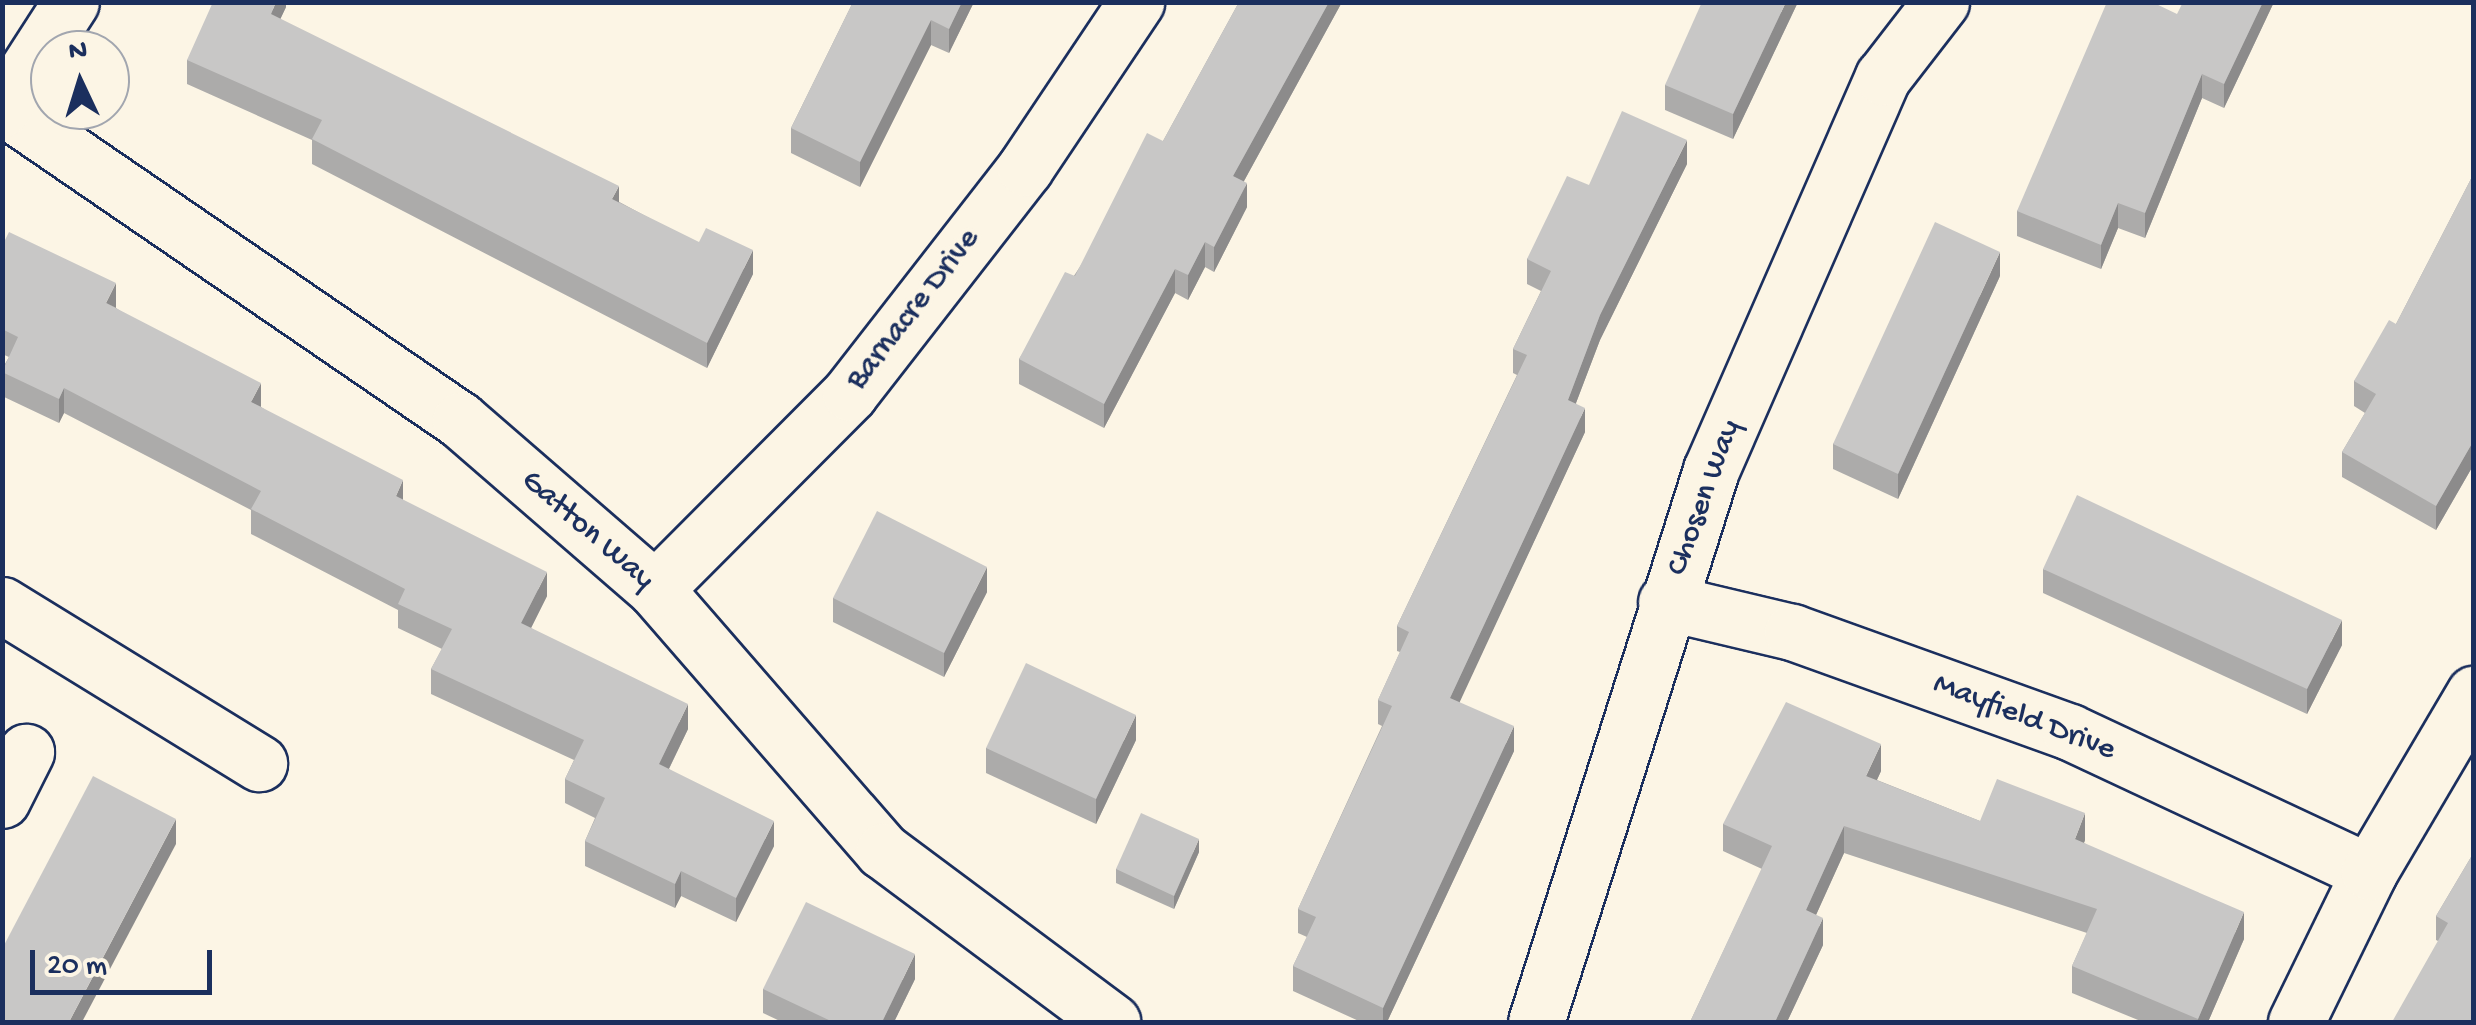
<!DOCTYPE html>
<html>
<head>
<meta charset="utf-8">
<style>
	body { margin:0 }
	#map { position:relative; width:2476px; height:1025px; overflow:hidden; background:#fcf5e5; font-family:"Gochi Hand",sans-serif }
	div>[style] { position:absolute }
	[style*='--x'] { left:calc(var(--x)*1px); top:calc(var(--y)*1px); width:calc(var(--w)*1px); rotate:calc(var(--a)*1deg) }
	.roads { filter:drop-shadow(2px 0 #1b2f5e) drop-shadow(-2px 0 #1b2f5e) drop-shadow(0 2px #1b2f5e) drop-shadow(0 -2px #1b2f5e) }
	.minor>* { height:55px; margin:-27.5px; padding:0 27.5px; transform-origin:27.5px; border-radius:27.5px; background:#fcf5e5 }
	.wall>* { inset:0; background:#acabaa }
	.shaded-wall>* { inset:0; background:#8c8b8b }
	.building>* { inset:0; background:#c8c7c6 }
	span { translate:-50% -50%; white-space:nowrap; text-align:center; line-height:1.15; -webkit-text-stroke:8px #fcf5e5; paint-order:stroke }
	.street-label { font-size:32px; color:#1b2f5e }
	.frame { position:absolute; inset:0; border:5px solid #1b2f5e; pointer-events:none }
	.north { position:absolute; left:30px; top:30px; width:100px; height:100px; box-sizing:border-box; background:#fcf5e5; border:2px solid #a2a6af; border-radius:50%; rotate:356deg; font-size:28px; font-weight:700; line-height:40px; text-align:center; color:#1b2f5e }
	.north::after { content:''; display:block; margin:auto; width:35px; height:45px; background:#1b2f5e; clip-path:polygon(50% 0,100% 100%,50% 72%,0 100%) }
	.scale { position:absolute; left:30px; top:950px; width:182px; height:45px; box-sizing:border-box; border:5px solid #1b2f5e; border-top:0; padding-left:12px; font-size:30px; line-height:35px; white-space:nowrap; color:#1b2f5e; -webkit-text-stroke:8px #fcf5e5; paint-order:stroke }
</style>
</head>
<body>
<div id="map">
	<div class="roads">
		<div class="minor">
			<div style="--x:3;--y:107;--w:554;--a:34.41"></div>
			<div style="--x:460;--y:420;--w:258;--a:40.9"></div>
			<div style="--x:655;--y:589;--w:347;--a:49"></div>
			<div style="--x:883;--y:851;--w:286;--a:36.7"></div>
			<div style="--x:2;--y:109;--w:127;--a:-57.2"></div>
			<div style="--x:655;--y:589;--w:276;--a:-45.1"></div>
			<div style="--x:850;--y:393;--w:285;--a:-52.1"></div>
			<div style="--x:1025;--y:168;--w:200;--a:-56.2"></div>
			<div style="--x:1666;--y:602;--w:130;--a:13.4"></div>
			<div style="--x:1792;--y:632;--w:295;--a:19.8"></div>
			<div style="--x:2070;--y:732;--w:330;--a:25.1"></div>
			<div style="--x:2;--y:605;--w:302;--a:31.6"></div>
			<div style="--x:2;--y:800;--w:54;--a:-63.4"></div>
			<div style="--x:1536;--y:1022;--w:579;--a:-72.41"></div>
			<div style="--x:1711;--y:470;--w:429;--a:-66.4"></div>
			<div style="--x:1883;--y:77;--w:95;--a:-52.3"></div>
			<div style="--x:2296;--y:1022;--w:167;--a:-64"></div>
			<div style="--x:2369;--y:872;--w:207;--a:-59.5"></div>
		</div>
	</div>
	<div class="wall">
		<div style="clip-path:polygon(286px 2px,286px 7px,280px 19px,753px 274px,707px 368px,312px 164px,312px 140px,187px 84px,187px 60px)"></div>
		<div style="clip-path:polygon(853px 2px,974px 2px,949px 53px,931px 45px,860px 187px,791px 153px,791px 128px)"></div>
		<div style="clip-path:polygon(1239px 2px,1342px 2px,1244px 181px,1247px 207px,1214px 272px,1205px 267px,1188px 300px,1175px 293px,1104px 428px,1019px 384px,1019px 359px,1163px 141px)"></div>
		<div style="clip-path:polygon(1798px 2px,1733px 139px,1665px 110px,1665px 85px)"></div>
		<div style="clip-path:polygon(2274px 2px,2224px 108px,2202px 98px,2145px 238px,2118px 228px,2101px 269px,2017px 236px,2017px 211px,2177px 14px)"></div>
		<div style="clip-path:polygon(1687px 164px,1600px 340px,1576px 403px,1585px 432px,1459px 702px,1514px 751px,1387px 1022px,1361px 1022px,1293px 991px,1293px 966px,1307px 937px,1298px 933px,1298px 909px,1382px 726px,1378px 724px,1378px 700px,1400px 652px,1397px 651px,1397px 626px,1517px 375px,1513px 373px,1513px 349px,1541px 291px,1527px 284px,1527px 259px,1589px 185px)"></div>
		<div style="clip-path:polygon(2474px 173px,2474px 464px,2436px 530px,2342px 477px,2342px 452px,2365px 413px,2354px 406px,2354px 381px,2396px 324px)"></div>
		<div style="clip-path:polygon(2px 246px,116px 308px,261px 407px,403px 500px,547px 596px,531px 628px,688px 729px,669px 769px,774px 846px,736px 922px,681px 896px,675px 908px,585px 866px,585px 841px,595px 818px,565px 803px,565px 779px,574px 760px,431px 694px,431px 669px,442px 649px,398px 628px,398px 610px,251px 534px,251px 510px,64px 413px,59px 423px,2px 396px,2px 369px,9px 357px,2px 354px)"></div>
		<div style="clip-path:polygon(2000px 276px,1898px 499px,1833px 469px,1833px 444px)"></div>
		<div style="clip-path:polygon(2043px 569px,2342px 645px,2307px 714px,2043px 593px)"></div>
		<div style="clip-path:polygon(987px 592px,944px 677px,833px 622px,833px 598px)"></div>
		<div style="clip-path:polygon(1136px 740px,1096px 824px,986px 773px,986px 748px)"></div>
		<div style="clip-path:polygon(1881px 771px,1877px 780px,1980px 821px,2085px 840px,2084px 843px,2244px 939px,2208px 1022px,2143px 1022px,2072px 993px,2072px 966px,2087px 933px,1844px 853px,1816px 915px,1823px 945px,1787px 1022px,1690px 1022px,1762px 869px,1723px 851px,1723px 824px)"></div>
		<div style="clip-path:polygon(1199px 852px,1174px 909px,1116px 883px,1116px 869px)"></div>
		<div style="clip-path:polygon(2474px 852px,2474px 1022px,2438px 941px,2436px 940px,2436px 916px)"></div>
		<div style="clip-path:polygon(915px 979px,894px 1022px,782px 1022px,763px 1013px,763px 989px)"></div>
	</div>
	<div class="shaded-wall">
		<div style="clip-path:polygon(276px 2px,286px 2px,286px 7px,271px 39px,271px 14px)"></div>
		<div style="clip-path:polygon(962px 2px,974px 2px,949px 53px,949px 29px)"></div>
		<div style="clip-path:polygon(1329px 2px,1342px 2px,1233px 201px,1233px 176px)"></div>
		<div style="clip-path:polygon(1786px 2px,1798px 2px,1733px 139px,1733px 114px)"></div>
		<div style="clip-path:polygon(2263px 2px,2274px 2px,2224px 108px,2224px 84px)"></div>
		<div style="clip-path:polygon(931px 20px,931px 45px,860px 187px,860px 162px)"></div>
		<div style="clip-path:polygon(2202px 74px,2202px 98px,2145px 238px,2145px 213px)"></div>
		<div style="clip-path:polygon(1687px 140px,1687px 164px,1600px 340px,1568px 424px,1568px 400px,1600px 315px)"></div>
		<div style="clip-path:polygon(1247px 183px,1247px 207px,1214px 272px,1214px 247px)"></div>
		<div style="clip-path:polygon(619px 186px,619px 211px,612px 199px)"></div>
		<div style="clip-path:polygon(2118px 203px,2118px 228px,2101px 269px,2101px 245px)"></div>
		<div style="clip-path:polygon(1205px 242px,1205px 267px,1188px 300px,1188px 275px)"></div>
		<div style="clip-path:polygon(753px 250px,753px 274px,707px 368px,707px 343px)"></div>
		<div style="clip-path:polygon(2000px 252px,2000px 276px,1898px 499px,1898px 474px)"></div>
		<div style="clip-path:polygon(1175px 269px,1175px 293px,1104px 428px,1104px 404px)"></div>
		<div style="clip-path:polygon(116px 283px,116px 308px,106px 303px)"></div>
		<div style="clip-path:polygon(261px 383px,261px 407px,251px 402px)"></div>
		<div style="clip-path:polygon(64px 388px,64px 413px,59px 423px,59px 399px)"></div>
		<div style="clip-path:polygon(1585px 408px,1585px 432px,1450px 723px,1450px 698px)"></div>
		<div style="clip-path:polygon(2474px 440px,2474px 464px,2436px 530px,2436px 506px)"></div>
		<div style="clip-path:polygon(403px 480px,403px 505px,396px 496px)"></div>
		<div style="clip-path:polygon(987px 567px,987px 592px,944px 677px,944px 653px)"></div>
		<div style="clip-path:polygon(547px 572px,547px 596px,521px 648px,521px 623px)"></div>
		<div style="clip-path:polygon(2342px 620px,2342px 645px,2307px 714px,2307px 689px)"></div>
		<div style="clip-path:polygon(688px 704px,688px 729px,659px 789px,659px 764px)"></div>
		<div style="clip-path:polygon(1136px 715px,1136px 740px,1096px 824px,1096px 799px)"></div>
		<div style="clip-path:polygon(1514px 726px,1514px 751px,1387px 1022px,1383px 1022px,1383px 1008px)"></div>
		<div style="clip-path:polygon(1881px 744px,1881px 771px,1866px 803px,1866px 776px)"></div>
		<div style="clip-path:polygon(2085px 813px,2085px 840px,2075px 866px,2075px 839px)"></div>
		<div style="clip-path:polygon(176px 819px,176px 844px,82px 1022px,69px 1022px)"></div>
		<div style="clip-path:polygon(774px 821px,774px 846px,736px 922px,736px 898px)"></div>
		<div style="clip-path:polygon(1844px 826px,1844px 853px,1806px 937px,1806px 910px)"></div>
		<div style="clip-path:polygon(1199px 839px,1199px 852px,1174px 909px,1174px 896px)"></div>
		<div style="clip-path:polygon(681px 871px,681px 896px,675px 908px,675px 884px)"></div>
		<div style="clip-path:polygon(2244px 912px,2244px 939px,2208px 1022px,2198px 1022px,2198px 1019px)"></div>
		<div style="clip-path:polygon(1823px 918px,1823px 945px,1787px 1022px,1775px 1022px)"></div>
		<div style="clip-path:polygon(915px 954px,915px 979px,894px 1022px,882px 1022px)"></div>
	</div>
	<div class="building">
		<div style="clip-path:polygon(213px 2px,276px 2px,271px 14px,619px 186px,612px 199px,699px 242px,706px 228px,753px 250px,707px 343px,312px 139px,322px 120px,187px 60px)"></div>
		<div style="clip-path:polygon(853px 2px,962px 2px,949px 29px,931px 20px,860px 162px,791px 128px)"></div>
		<div style="clip-path:polygon(1239px 2px,1329px 2px,1233px 176px,1247px 183px,1214px 247px,1205px 242px,1188px 275px,1175px 269px,1104px 404px,1019px 359px,1065px 272px,1075px 276px,1147px 133px,1163px 141px)"></div>
		<div style="clip-path:polygon(1702px 2px,1786px 2px,1733px 114px,1665px 85px)"></div>
		<div style="clip-path:polygon(2107px 2px,2152px 2px,2177px 14px,2183px 2px,2263px 2px,2224px 84px,2202px 74px,2145px 213px,2118px 203px,2101px 245px,2017px 211px)"></div>
		<div style="clip-path:polygon(1622px 111px,1687px 140px,1600px 315px,1568px 400px,1585px 408px,1450px 698px,1514px 726px,1383px 1008px,1293px 966px,1316px 917px,1298px 909px,1392px 706px,1378px 700px,1409px 632px,1397px 626px,1527px 355px,1513px 349px,1551px 271px,1527px 259px,1567px 176px,1589px 185px)"></div>
		<div style="clip-path:polygon(2474px 173px,2474px 440px,2436px 506px,2342px 452px,2376px 394px,2354px 381px,2389px 320px,2396px 324px)"></div>
		<div style="clip-path:polygon(1935px 222px,2000px 252px,1898px 474px,1833px 444px)"></div>
		<div style="clip-path:polygon(9px 232px,116px 283px,106px 303px,261px 383px,251px 402px,403px 480px,396px 496px,547px 572px,521px 623px,688px 704px,659px 764px,774px 821px,736px 898px,681px 871px,675px 884px,585px 841px,605px 798px,565px 779px,584px 740px,431px 669px,452px 629px,398px 604px,405px 589px,251px 509px,261px 491px,64px 388px,59px 399px,2px 372px,18px 337px,2px 329px,2px 246px)"></div>
		<div style="clip-path:polygon(2077px 495px,2342px 620px,2307px 689px,2043px 569px)"></div>
		<div style="clip-path:polygon(877px 511px,987px 567px,944px 653px,833px 598px)"></div>
		<div style="clip-path:polygon(1026px 663px,1136px 715px,1096px 799px,986px 748px)"></div>
		<div style="clip-path:polygon(1786px 702px,1881px 744px,1866px 776px,1980px 821px,1997px 779px,2085px 813px,2075px 839px,2244px 912px,2198px 1019px,2072px 966px,2097px 909px,1844px 826px,1806px 910px,1823px 918px,1775px 1022px,1690px 1022px,1772px 846px,1723px 824px)"></div>
		<div style="clip-path:polygon(93px 776px,176px 819px,69px 1022px,2px 1022px,2px 949px)"></div>
		<div style="clip-path:polygon(1141px 813px,1199px 839px,1174px 896px,1116px 869px)"></div>
		<div style="clip-path:polygon(2474px 852px,2474px 1022px,2392px 1022px,2448px 923px,2436px 916px)"></div>
		<div style="clip-path:polygon(806px 902px,915px 954px,882px 1022px,833px 1022px,763px 989px)"></div>
	</div>
	<div class="street-label">
		<span style="left:914px;top:310px;rotate:-52deg">Barnacre Drive</span>
		<span style="left:1705px;top:498px;rotate:-70deg">Chosen Way</span>
		<span style="left:587px;top:531px;rotate:41deg">Gatton Way</span>
		<span style="left:2024px;top:718px;rotate:21deg">Mayfield Drive</span>
	</div>
	<div class="frame"></div>
	<div class="north">N</div>
	<div class="scale">20 m</div>
</div>
</body>
</html>
